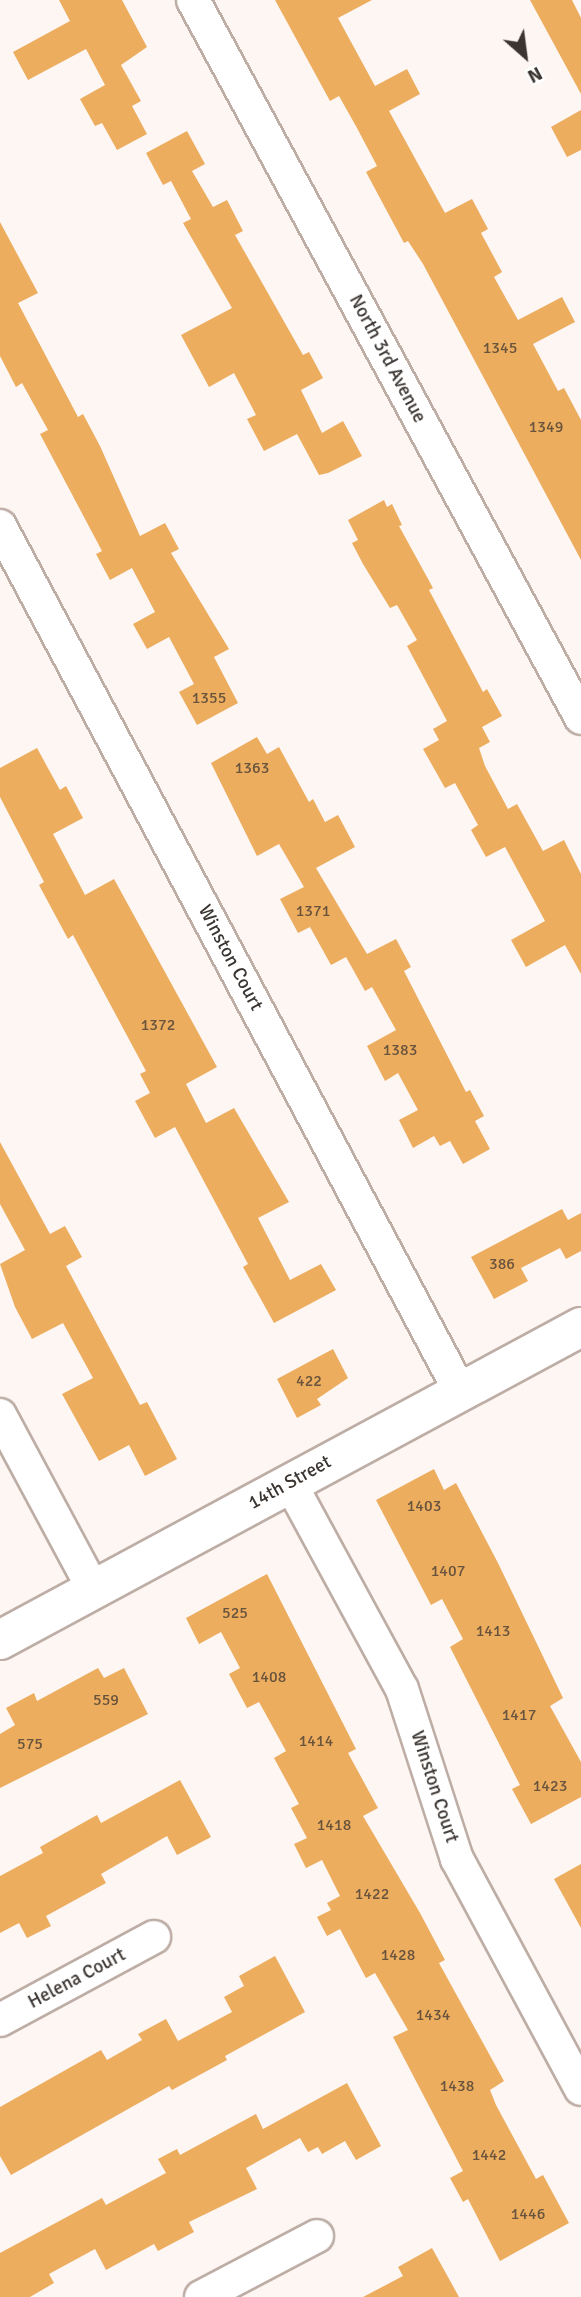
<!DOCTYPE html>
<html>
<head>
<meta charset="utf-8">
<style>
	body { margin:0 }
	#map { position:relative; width:581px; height:2297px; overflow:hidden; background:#fdf6f3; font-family:Signika,sans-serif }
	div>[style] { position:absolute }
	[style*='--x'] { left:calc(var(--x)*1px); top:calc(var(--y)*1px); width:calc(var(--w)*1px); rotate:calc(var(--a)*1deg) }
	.building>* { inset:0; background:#edad5f }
	.roads { filter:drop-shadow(2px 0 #bdada5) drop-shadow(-2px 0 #bdada5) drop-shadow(0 2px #bdada5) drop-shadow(0 -2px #bdada5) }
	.street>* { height:32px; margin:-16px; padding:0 16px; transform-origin:16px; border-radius:16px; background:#fff }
	.secondary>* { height:38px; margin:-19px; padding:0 19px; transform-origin:19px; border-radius:19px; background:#fff }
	span { translate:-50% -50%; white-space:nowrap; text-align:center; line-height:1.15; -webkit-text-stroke:6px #fff; paint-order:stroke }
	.number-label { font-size:16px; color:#68533c }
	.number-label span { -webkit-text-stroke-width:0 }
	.street-label { font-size:19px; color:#3b3531 }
	.north { position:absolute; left:490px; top:21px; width:70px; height:70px; -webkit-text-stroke:5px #fff; paint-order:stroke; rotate:152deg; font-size:19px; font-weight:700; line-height:28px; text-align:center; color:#3b3531 }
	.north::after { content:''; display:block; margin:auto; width:24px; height:32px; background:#3b3531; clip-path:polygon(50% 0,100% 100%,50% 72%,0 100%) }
</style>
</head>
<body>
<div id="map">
	<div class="building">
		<div style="clip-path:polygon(59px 0,122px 0,147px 47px,121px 65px,141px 101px,132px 106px,147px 134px,117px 150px,102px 123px,95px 126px,80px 99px,105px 85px,86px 49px,28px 80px,13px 52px,70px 21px)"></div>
		<div style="clip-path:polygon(275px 0,372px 0,338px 18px,375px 86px,407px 69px,420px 94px,389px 111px,445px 213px,472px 199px,488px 229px,481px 233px,502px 272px,494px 277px,518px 320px,562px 297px,575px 322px,533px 344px,558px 391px,564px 388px,581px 420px,581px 560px,423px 264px,408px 241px,404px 243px,366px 172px,377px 166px,357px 128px,339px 96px,330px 101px)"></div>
		<div style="clip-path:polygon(530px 0,572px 0,581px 18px,581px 94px)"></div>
		<div style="clip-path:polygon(581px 110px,581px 150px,567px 157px,551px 127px)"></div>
		<div style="clip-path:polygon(187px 131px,205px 164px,192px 171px,213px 207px,227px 200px,243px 231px,235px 235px,303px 355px,309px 352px,323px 378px,301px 390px,322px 433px,343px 421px,362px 456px,328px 473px,319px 475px,297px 434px,264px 451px,247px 419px,256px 415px,234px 373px,209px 387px,181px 335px,232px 308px,183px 223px,191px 219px,171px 181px,163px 185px,146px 153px)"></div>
		<div style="clip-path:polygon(0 222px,38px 293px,18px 303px,78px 417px,83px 414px,100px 446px,140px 536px,165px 523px,179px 549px,171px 553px,229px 649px,214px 657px,238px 703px,197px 725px,179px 692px,194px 684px,169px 637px,147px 649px,133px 624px,155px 612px,132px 568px,110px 580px,96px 554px,102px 551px,40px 434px,48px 430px,22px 383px,16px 387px,0 356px)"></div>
		<div style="clip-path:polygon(384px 500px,387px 507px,392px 504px,402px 525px,399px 526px,433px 588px,429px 590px,483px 692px,487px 689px,502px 716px,482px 727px,490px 742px,479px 748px,485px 766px,508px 809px,517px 804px,543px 851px,564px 840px,581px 874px,581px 974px,565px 945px,526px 967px,511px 940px,545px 921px,505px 847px,486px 857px,471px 830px,478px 825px,455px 783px,445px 788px,423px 749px,439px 740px,433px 729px,447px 721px,407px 646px,417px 640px,397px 605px,390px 608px,363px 564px,352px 543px,358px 540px,348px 520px)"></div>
		<div style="clip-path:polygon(257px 737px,267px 754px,279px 747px,309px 802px,313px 799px,325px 822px,338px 815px,355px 847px,316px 868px,367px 954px,396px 939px,411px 967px,404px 971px,466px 1092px,470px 1090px,484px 1116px,475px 1121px,490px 1149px,463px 1164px,450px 1141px,440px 1146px,434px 1136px,413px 1148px,399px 1120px,418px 1110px,398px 1073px,385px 1081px,367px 1046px,396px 1030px,372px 987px,365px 991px,346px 957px,331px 965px,310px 927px,298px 933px,280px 899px,304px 887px,279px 844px,257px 856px,211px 763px)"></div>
		<div style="clip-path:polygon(37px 748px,60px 790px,66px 786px,83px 818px,53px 834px,85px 895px,114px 879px,217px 1067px,186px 1084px,206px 1123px,234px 1108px,289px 1202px,258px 1218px,290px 1280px,321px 1264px,336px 1290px,274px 1323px,243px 1267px,248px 1264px,175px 1127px,155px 1138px,135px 1101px,150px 1093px,140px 1074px,146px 1071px,73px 935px,68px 939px,39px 885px,44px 882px,0 797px,0 768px)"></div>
		<div style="clip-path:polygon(0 1142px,50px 1234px,65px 1226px,82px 1257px,66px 1266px,140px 1405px,147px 1402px,177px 1459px,145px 1476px,129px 1445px,99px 1461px,62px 1394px,93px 1378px,63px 1323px,32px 1339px,15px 1307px,0 1264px,25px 1250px,0 1204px)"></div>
		<div style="clip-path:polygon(562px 1209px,568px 1220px,581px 1213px,581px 1251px,566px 1259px,560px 1248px,521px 1268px,528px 1281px,494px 1299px,471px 1257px)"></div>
		<div style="clip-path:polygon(333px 1349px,348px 1378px,317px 1399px,321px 1405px,297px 1418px,277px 1379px)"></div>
		<div style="clip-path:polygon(434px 1469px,444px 1490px,456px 1483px,498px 1563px,563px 1698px,550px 1706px,581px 1762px,581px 1797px,531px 1824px,512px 1789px,520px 1785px,450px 1647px,463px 1639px,442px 1599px,431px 1605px,376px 1500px)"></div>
		<div style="clip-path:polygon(267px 1574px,356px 1749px,348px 1753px,378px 1808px,363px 1816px,420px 1913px,445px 1960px,439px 1963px,504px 2081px,490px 2090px,496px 2105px,536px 2179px,543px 2175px,569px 2223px,500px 2261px,468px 2199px,463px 2202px,450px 2178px,463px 2171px,393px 2037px,408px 2030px,375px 1973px,366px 1978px,340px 1929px,327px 1936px,317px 1917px,331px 1910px,327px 1903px,340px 1896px,322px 1860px,306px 1868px,294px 1844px,307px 1838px,291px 1808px,299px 1804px,274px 1758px,286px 1751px,259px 1702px,247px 1708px,229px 1674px,240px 1668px,221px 1632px,199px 1644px,186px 1618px)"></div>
		<div style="clip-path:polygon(98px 1668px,104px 1678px,124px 1668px,148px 1714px,0 1788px,0 1734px,15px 1725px,6px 1708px,34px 1693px,37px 1701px)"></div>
		<div style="clip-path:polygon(180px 1780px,211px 1837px,177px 1855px,167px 1836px,101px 1874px,106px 1883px,46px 1916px,51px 1926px,27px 1938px,19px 1923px,0 1933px,0 1876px,43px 1853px,40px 1847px,97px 1815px,101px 1823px)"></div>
		<div style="clip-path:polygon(581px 1864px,581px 1928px,554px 1879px)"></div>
		<div style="clip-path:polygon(275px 1956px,305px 2012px,225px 2056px,227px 2060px,172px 2090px,169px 2086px,11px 2175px,0 2156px,0 2107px,101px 2050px,107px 2060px,142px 2040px,138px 2034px,166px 2019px,178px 2041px,232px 2012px,224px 1997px,244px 1986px,239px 1976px)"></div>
		<div style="clip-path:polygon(347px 2083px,381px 2146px,356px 2160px,345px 2141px,322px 2154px,318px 2147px,308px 2152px,300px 2138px,246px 2168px,257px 2189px,189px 2222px,194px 2232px,158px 2251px,154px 2244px,106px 2270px,95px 2249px,49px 2274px,54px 2283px,30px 2297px,0 2297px,0 2253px,102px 2198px,106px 2205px,166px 2173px,158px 2159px,177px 2149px,180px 2155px,256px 2114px,263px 2129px)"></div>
		<div style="clip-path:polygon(432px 2248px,459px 2297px,363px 2297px,403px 2276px,398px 2267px)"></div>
	</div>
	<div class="roads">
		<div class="street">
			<div style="--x:193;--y:0;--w:816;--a:61.61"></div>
			<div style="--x:0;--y:526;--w:980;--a:62"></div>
			<div style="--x:0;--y:1415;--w:199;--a:61.8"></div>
			<div style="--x:290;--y:1483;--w:234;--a:61.5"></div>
			<div style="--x:402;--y:1689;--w:179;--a:72.1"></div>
			<div style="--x:457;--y:1859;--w:261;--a:61.7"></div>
			<div style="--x:0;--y:2020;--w:175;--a:-28.3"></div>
			<div style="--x:201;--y:2297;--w:131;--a:-27.7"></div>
		</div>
		<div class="secondary">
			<div style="--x:0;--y:1640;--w:660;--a:-28.31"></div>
		</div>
	</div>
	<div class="number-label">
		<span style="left:500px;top:348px">1345</span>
		<span style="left:546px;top:427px">1349</span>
		<span style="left:209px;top:698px">1355</span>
		<span style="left:252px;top:768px">1363</span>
		<span style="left:313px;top:911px">1371</span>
		<span style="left:158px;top:1025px">1372</span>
		<span style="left:400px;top:1050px">1383</span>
		<span style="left:502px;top:1264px">386</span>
		<span style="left:309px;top:1381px">422</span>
		<span style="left:424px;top:1506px">1403</span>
		<span style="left:448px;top:1571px">1407</span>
		<span style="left:235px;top:1613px">525</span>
		<span style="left:493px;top:1631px">1413</span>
		<span style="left:269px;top:1677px">1408</span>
		<span style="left:106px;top:1700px">559</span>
		<span style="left:519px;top:1715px">1417</span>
		<span style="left:316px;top:1741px">1414</span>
		<span style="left:30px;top:1744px">575</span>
		<span style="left:550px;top:1786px">1423</span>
		<span style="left:334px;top:1825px">1418</span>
		<span style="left:372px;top:1894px">1422</span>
		<span style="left:398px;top:1955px">1428</span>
		<span style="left:433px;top:2015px">1434</span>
		<span style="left:457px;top:2086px">1438</span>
		<span style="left:489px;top:2155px">1442</span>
		<span style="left:528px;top:2214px">1446</span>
	</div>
	<div class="street-label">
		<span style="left:387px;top:359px;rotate:62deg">North 3rd Avenue</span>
		<span style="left:230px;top:958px;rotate:62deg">Winston Court</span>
		<span style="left:290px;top:1483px;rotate:-29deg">14th Street</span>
		<span style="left:434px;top:1787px;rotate:72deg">Winston Court</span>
		<span style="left:77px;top:1979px;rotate:-28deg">Helena Court</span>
	</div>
	<div class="north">N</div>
</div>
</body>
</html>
